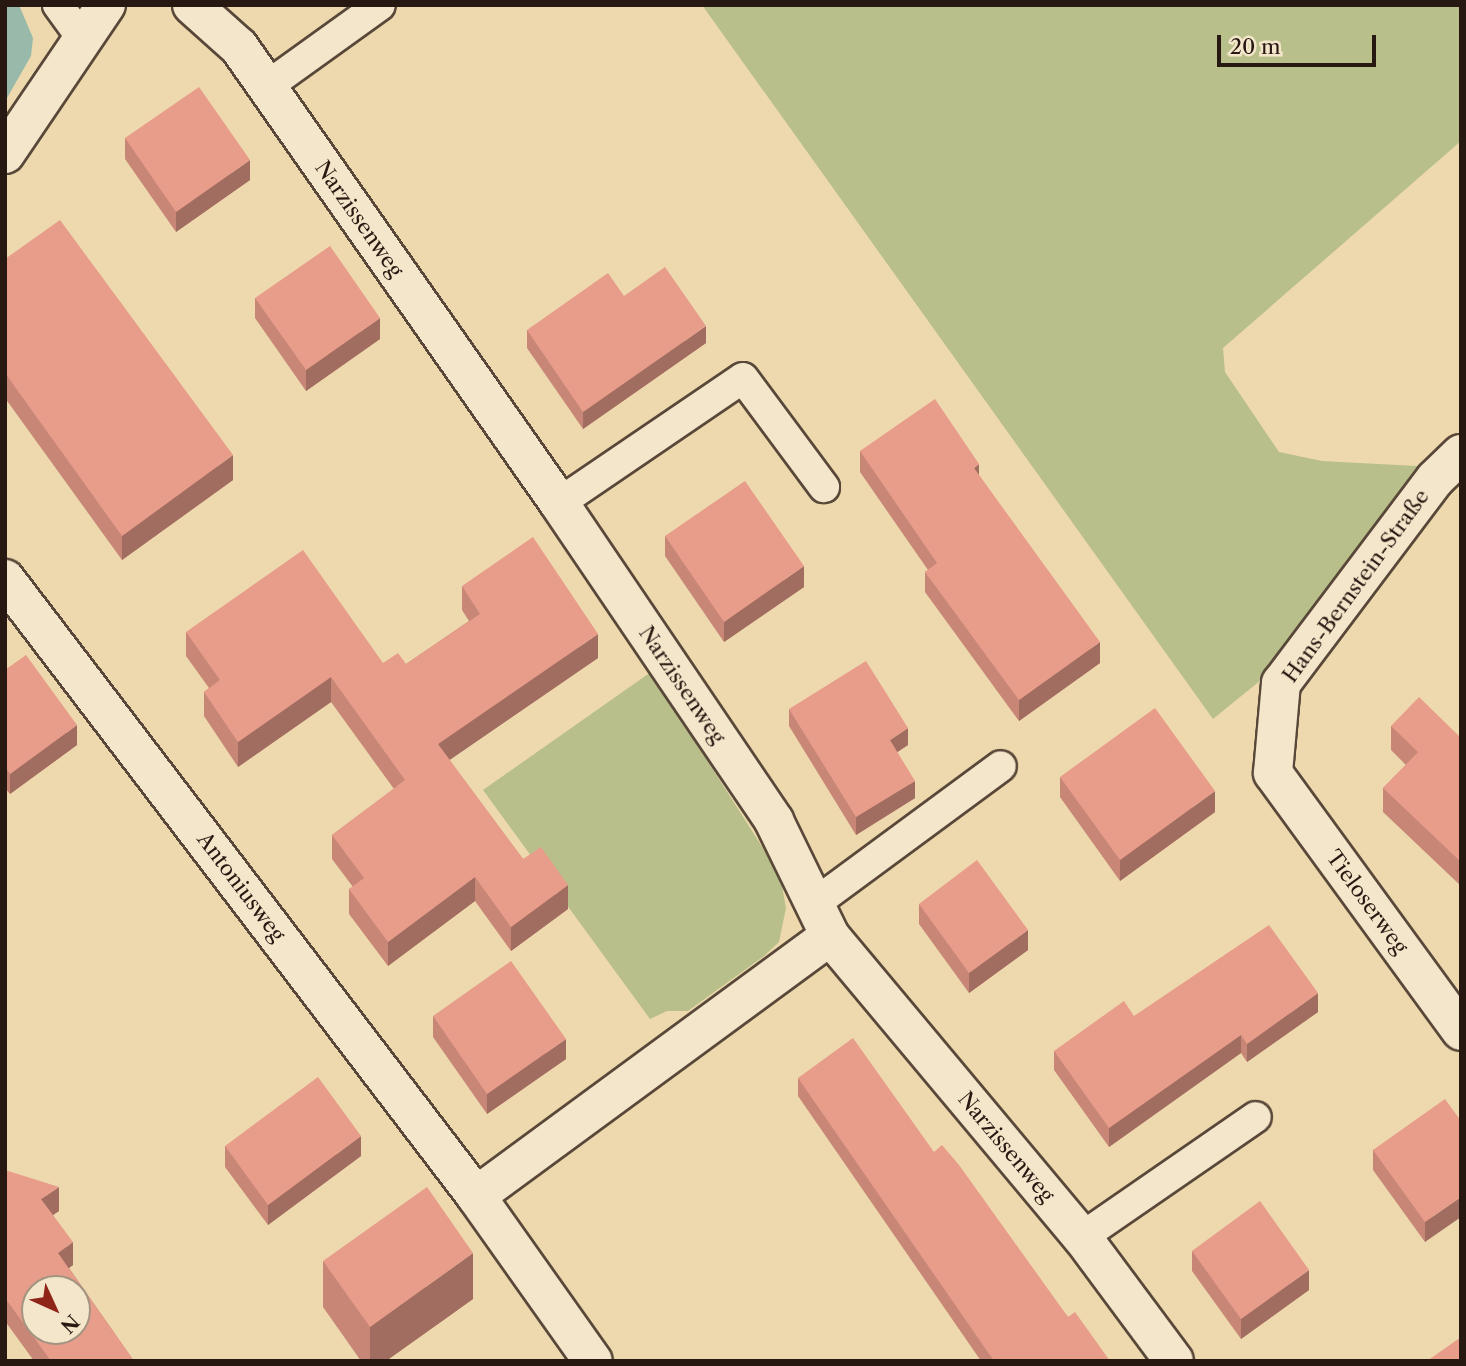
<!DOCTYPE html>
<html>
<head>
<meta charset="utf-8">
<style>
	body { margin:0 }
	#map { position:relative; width:1466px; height:1366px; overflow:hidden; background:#edd9ad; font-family:"Libre Caslon Text",serif }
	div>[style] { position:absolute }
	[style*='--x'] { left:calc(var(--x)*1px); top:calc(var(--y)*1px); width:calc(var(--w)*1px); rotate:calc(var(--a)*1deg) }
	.green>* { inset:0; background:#b8bf8a }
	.water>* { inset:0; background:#99baab }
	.roads { filter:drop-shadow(2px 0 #594839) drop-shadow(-2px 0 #594839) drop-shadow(0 2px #594839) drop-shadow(0 -2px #594839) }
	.lane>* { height:30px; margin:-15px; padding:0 15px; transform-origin:15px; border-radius:15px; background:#f3e6ca }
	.street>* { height:38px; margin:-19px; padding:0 19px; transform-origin:19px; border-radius:19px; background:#f3e6ca }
	.wall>* { inset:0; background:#c88677 }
	.shaded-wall>* { inset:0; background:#a26d61 }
	.building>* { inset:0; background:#e89c8a }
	span { translate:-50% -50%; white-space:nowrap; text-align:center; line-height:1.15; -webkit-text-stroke:5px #f3e6ca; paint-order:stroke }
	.street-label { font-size:21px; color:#281812 }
	.frame { position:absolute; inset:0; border:7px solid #281812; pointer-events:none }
	.north { position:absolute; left:21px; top:1275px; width:70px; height:70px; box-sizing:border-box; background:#f3e6ca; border:2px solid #a29480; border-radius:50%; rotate:135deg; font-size:19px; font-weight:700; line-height:28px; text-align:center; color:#281812 }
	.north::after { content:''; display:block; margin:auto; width:24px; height:32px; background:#8f2418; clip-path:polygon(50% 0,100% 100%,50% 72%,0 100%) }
	.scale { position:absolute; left:1217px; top:35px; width:159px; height:32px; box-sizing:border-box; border:4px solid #281812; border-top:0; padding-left:9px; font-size:21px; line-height:24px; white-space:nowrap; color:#281812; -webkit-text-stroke:5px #f3e6ca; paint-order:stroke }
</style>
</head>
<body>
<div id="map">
	<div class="green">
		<div style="clip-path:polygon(702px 5px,1461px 5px,1461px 141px,1223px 348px,1225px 372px,1279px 452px,1322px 461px,1435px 467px,1272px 671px,1213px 719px)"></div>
		<div style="clip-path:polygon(651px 672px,780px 875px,786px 908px,779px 942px,764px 956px,688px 1011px,667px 1011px,650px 1019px,483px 790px)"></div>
	</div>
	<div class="water">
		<div style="clip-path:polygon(5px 5px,19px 5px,33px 38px,31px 56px,7px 98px)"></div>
	</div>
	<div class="roads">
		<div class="lane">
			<div style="--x:58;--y:5;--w:41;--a:54"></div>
			<div style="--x:266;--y:87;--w:140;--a:-35.7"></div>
			<div style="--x:559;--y:503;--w:222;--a:-34.2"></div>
			<div style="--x:743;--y:378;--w:136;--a:53.4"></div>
			<div style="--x:814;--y:904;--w:232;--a:-36.4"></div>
			<div style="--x:1082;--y:1237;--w:211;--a:-34.6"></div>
		</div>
		<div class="street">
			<div style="--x:192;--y:5;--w:63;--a:41.8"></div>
			<div style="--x:239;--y:47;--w:557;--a:54.94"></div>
			<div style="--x:559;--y:503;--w:384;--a:55.9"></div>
			<div style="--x:774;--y:821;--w:128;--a:64"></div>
			<div style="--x:830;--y:936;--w:393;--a:50.1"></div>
			<div style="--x:1082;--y:1237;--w:154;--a:53.4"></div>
			<div style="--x:5;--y:154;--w:180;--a:-55.9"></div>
			<div style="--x:1461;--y:454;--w:36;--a:136"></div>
			<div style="--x:1435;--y:479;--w:256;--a:127"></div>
			<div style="--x:1281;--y:683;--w:90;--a:95.1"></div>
			<div style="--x:1273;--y:773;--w:319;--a:53.9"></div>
			<div style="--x:5;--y:579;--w:776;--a:52.64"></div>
			<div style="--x:476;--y:1196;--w:202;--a:54.7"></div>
			<div style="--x:476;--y:1196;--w:439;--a:-36.3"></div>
		</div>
	</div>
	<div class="wall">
		<div style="clip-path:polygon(125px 138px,250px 180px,176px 232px,125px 159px)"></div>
		<div style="clip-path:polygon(5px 259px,233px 480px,122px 560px,5px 398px)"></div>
		<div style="clip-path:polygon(255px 298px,380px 339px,306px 391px,255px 318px)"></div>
		<div style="clip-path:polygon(527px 330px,706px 343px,583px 429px,527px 348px)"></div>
		<div style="clip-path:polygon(860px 451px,979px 475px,1100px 663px,1019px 721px,925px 592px,925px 572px,928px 570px,860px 472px)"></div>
		<div style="clip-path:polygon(665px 536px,804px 587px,724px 642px,665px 556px)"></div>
		<div style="clip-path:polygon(462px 586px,598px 658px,449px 760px,523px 859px,568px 909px,511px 951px,475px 901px,388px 966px,349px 914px,349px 889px,353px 887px,332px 859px,332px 835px,394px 789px,331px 702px,238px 767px,204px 716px,204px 692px,209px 688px,186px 656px,186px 632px,383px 663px,406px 664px,469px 621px,462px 610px)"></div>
		<div style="clip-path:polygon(5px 670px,77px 745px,10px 794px,5px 788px)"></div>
		<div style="clip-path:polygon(789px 709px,908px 745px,897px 752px,915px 798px,856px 835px,789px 726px)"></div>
		<div style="clip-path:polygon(1391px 726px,1461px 738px,1461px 886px,1383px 812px,1383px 788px,1406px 765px,1391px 750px)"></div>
		<div style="clip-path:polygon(1060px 777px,1215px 812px,1120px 881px,1060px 797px)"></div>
		<div style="clip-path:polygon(919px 904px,1028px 950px,969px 993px,919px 924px)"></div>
		<div style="clip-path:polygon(1318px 1012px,1247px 1062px,1241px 1053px,1109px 1147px,1054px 1070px,1054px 1051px,1134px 1016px)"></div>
		<div style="clip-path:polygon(433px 1016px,566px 1059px,487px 1114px,433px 1037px)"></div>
		<div style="clip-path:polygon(798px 1078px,934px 1152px,1068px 1317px,1110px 1361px,981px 1361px,798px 1096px)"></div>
		<div style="clip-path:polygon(1461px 1121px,1425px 1242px,1373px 1170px,1373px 1150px)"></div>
		<div style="clip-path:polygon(225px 1146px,361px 1156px,268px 1225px,225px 1167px)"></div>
		<div style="clip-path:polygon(5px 1170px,59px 1211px,53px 1215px,73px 1265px,69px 1268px,134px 1361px,34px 1361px,5px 1321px)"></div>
		<div style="clip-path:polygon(1192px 1251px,1309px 1290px,1241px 1339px,1192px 1271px)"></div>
		<div style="clip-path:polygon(323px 1261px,473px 1299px,386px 1361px,361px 1361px,323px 1307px)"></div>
		<div style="clip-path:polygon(1461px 1303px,1461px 1324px,1459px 1322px,1459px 1304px)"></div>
	</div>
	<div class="shaded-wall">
		<div style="clip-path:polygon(250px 160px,250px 180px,176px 232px,176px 212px)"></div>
		<div style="clip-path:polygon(380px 318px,380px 339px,306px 391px,306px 370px)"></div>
		<div style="clip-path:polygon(706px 326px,706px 343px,583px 429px,583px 412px)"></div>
		<div style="clip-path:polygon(233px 455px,233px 480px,122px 560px,122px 536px)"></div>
		<div style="clip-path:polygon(979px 464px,979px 484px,974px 468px)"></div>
		<div style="clip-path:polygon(804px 566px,804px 587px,724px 642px,724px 622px)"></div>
		<div style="clip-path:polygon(598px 634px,598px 658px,438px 768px,438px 744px)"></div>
		<div style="clip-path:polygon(1100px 642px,1100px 663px,1019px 721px,1019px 700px)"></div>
		<div style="clip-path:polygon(331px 677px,331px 702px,238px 767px,238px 742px)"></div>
		<div style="clip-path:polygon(77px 725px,77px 745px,10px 794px,10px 774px)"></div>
		<div style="clip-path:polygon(908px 728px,908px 745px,890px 757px,890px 740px)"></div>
		<div style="clip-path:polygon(915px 781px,915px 798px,856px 835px,856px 817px)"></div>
		<div style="clip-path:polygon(1215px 791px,1215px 812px,1120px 881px,1120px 860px)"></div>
		<div style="clip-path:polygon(475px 877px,475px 901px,388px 966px,388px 942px)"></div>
		<div style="clip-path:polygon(568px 885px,568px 909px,511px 951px,511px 927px)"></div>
		<div style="clip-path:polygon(1028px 930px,1028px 950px,969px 993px,969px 973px)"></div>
		<div style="clip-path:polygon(1318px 993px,1318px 1012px,1247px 1062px,1247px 1044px)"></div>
		<div style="clip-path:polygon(1241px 1035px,1241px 1053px,1109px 1147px,1109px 1128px)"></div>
		<div style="clip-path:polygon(566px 1039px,566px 1059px,487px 1114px,487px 1094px)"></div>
		<div style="clip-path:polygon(361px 1136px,361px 1156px,268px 1225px,268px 1205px)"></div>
		<div style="clip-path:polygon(59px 1187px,59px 1211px,41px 1223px,41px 1199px)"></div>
		<div style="clip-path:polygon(1461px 1197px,1461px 1217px,1425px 1242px,1425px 1222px)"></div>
		<div style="clip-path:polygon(73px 1242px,73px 1265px,58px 1276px,58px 1253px)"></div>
		<div style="clip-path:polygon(473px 1253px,473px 1299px,386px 1361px,370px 1361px,370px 1327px)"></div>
		<div style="clip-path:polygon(1309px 1270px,1309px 1290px,1241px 1339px,1241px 1319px)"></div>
	</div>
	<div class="building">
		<div style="clip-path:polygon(199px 87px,250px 160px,176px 212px,125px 138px)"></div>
		<div style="clip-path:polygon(60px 220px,233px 455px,122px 536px,5px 373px,5px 259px)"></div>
		<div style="clip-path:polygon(330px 246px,380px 318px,306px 370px,255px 298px)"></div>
		<div style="clip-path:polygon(665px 267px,706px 326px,583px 412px,527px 330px,608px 273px,624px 296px)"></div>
		<div style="clip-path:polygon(935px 399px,979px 464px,974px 468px,1100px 642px,1019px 700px,925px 572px,937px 563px,860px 451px)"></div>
		<div style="clip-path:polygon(745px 481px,804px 566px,724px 622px,665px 536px)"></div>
		<div style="clip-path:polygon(533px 537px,598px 634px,438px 744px,523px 859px,541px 847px,568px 885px,511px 927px,475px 877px,388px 942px,349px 889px,364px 878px,332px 835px,405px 780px,331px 677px,238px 742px,204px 692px,220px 680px,186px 632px,303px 550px,383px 663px,398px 653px,406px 664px,480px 614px,462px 586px)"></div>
		<div style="clip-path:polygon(26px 655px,77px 725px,10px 774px,5px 767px,5px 670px)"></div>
		<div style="clip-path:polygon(866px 661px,908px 728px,890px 740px,915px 781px,856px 817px,789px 709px)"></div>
		<div style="clip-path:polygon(1419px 697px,1461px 738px,1461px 862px,1383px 788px,1418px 752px,1391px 726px)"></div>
		<div style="clip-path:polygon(1155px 708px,1215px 791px,1120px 860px,1060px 777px)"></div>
		<div style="clip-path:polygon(977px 860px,1028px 930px,969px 973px,919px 904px)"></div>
		<div style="clip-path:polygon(1269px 925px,1318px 993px,1247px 1044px,1241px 1035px,1109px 1128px,1054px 1051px,1124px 1001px,1134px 1016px)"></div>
		<div style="clip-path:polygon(511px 961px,566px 1039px,487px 1094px,433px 1016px)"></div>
		<div style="clip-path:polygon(853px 1038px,934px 1152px,942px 1145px,959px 1165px,1068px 1317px,1075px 1312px,1110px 1361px,994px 1361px,798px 1078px)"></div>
		<div style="clip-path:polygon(318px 1077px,361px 1136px,268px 1205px,225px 1146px)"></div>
		<div style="clip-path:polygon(1445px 1099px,1461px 1121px,1461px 1197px,1425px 1222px,1373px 1150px)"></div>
		<div style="clip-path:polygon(evenodd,5px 1170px,59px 1187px,41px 1199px,73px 1242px,58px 1253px,134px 1361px,51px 1361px,5px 1298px,5px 1170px,35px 1289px,77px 1289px,77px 1331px,35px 1331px,35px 1289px)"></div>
		<div style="clip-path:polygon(427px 1187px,473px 1253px,370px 1327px,323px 1261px)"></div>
		<div style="clip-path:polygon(1260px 1201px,1309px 1270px,1241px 1319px,1192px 1251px)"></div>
		<div style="clip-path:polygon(1461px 1337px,1461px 1361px,1427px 1361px)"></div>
	</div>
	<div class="street-label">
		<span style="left:359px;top:219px;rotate:55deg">Narzissenweg</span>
		<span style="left:1356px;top:586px;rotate:-54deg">Hans-Bernstein-Straße</span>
		<span style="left:682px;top:685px;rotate:56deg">Narzissenweg</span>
		<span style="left:241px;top:887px;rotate:53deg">Antoniusweg</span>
		<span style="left:1367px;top:902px;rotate:54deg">Tieloserweg</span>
		<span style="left:1006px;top:1147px;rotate:50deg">Narzissenweg</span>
	</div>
	<div class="frame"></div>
	<div class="north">N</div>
	<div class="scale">20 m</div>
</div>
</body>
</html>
